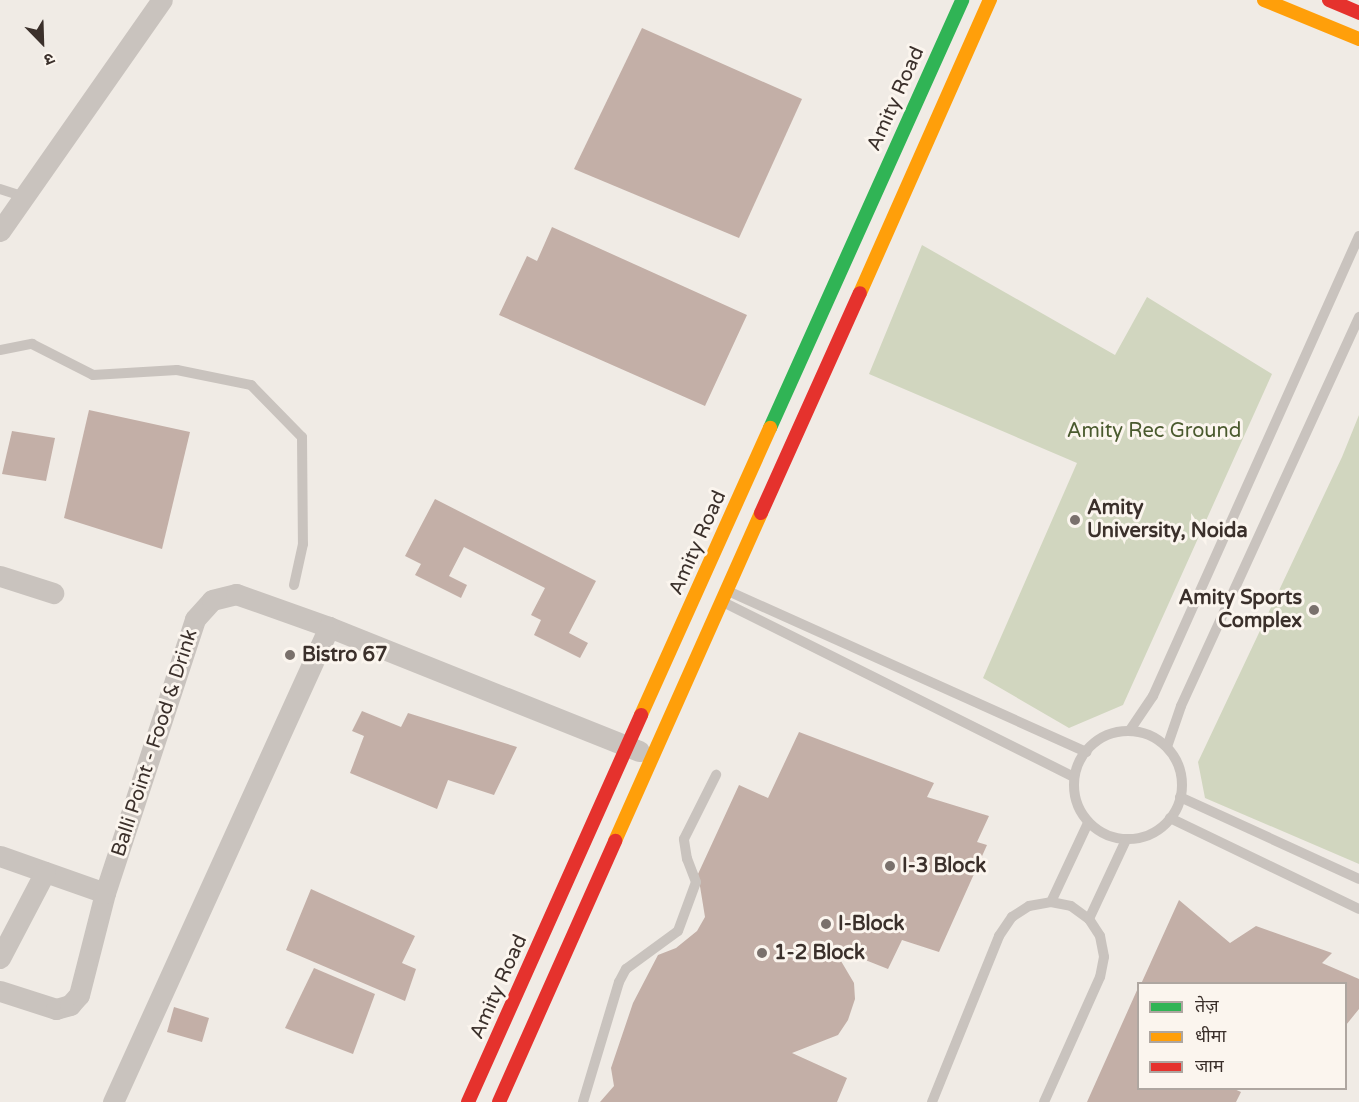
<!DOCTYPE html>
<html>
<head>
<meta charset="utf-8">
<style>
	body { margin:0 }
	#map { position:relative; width:1359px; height:1102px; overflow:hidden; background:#f0ebe5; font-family:"Varela Round","Noto Sans Devanagari",sans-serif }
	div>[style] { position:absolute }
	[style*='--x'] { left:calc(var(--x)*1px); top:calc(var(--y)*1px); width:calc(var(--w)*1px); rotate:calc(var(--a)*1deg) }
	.green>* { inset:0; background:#d1d6bf }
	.building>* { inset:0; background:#c3afa7 }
	.lane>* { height:10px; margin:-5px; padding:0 5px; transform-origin:5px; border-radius:5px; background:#c9c3be }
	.lane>.ring { margin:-5px; padding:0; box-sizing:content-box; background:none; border:10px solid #c9c3be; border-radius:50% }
	.street>* { height:21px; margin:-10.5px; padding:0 10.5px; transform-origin:10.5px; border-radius:10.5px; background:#c9c3be }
	.fast>* { height:14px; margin:-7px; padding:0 7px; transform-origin:7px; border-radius:7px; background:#30b455 }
	.slow>* { height:14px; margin:-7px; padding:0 7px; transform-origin:7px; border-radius:7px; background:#ff9f0a }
	.jam>* { height:14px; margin:-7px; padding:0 7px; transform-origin:7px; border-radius:7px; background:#e5322d }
	.dots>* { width:16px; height:16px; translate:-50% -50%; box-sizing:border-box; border:3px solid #fbf5ee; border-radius:50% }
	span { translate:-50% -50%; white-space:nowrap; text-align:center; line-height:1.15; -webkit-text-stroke:6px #fbf5ee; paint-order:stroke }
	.street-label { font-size:20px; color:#3b302b }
	.park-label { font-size:20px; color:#4a5a2e }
	.poi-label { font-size:20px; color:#3b302b; font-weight:700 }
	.left { translate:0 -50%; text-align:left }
	.right { translate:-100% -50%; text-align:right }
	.legend { position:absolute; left:1137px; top:982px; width:210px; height:108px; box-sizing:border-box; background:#fbf5ee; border:2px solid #aea6a0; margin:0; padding:8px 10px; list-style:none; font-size:18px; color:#3b302b }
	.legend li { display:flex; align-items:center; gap:12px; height:30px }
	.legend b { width:30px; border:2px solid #aea6a0 }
	.north { position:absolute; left:12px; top:12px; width:60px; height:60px; -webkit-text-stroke:4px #fbf5ee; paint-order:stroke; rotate:157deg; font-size:16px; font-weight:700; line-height:24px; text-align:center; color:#3b302b }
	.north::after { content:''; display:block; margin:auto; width:21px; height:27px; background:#3b302b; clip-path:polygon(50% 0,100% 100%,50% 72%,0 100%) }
</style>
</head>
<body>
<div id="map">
	<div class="green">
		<div style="clip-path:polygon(922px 245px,1115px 355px,1147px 297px,1272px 374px,1123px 705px,1069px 728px,983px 678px,1077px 463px,869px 374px)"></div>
		<div style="clip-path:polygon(1359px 415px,1359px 864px,1205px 798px,1198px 762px,1342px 457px)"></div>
	</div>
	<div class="building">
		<div style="clip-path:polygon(642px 28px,802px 99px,739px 238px,574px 169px)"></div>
		<div style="clip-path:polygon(552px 227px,747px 315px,705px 406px,499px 315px,527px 256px,537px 261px)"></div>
		<div style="clip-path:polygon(89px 410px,190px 432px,162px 549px,64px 518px)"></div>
		<div style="clip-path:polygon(12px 431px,55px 438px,46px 481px,2px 474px)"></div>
		<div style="clip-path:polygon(435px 499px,596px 581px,569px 633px,588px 643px,580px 658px,534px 635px,541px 620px,531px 615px,545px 588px,464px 547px,449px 576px,467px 585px,461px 598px,415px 575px,421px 564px,405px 556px)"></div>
		<div style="clip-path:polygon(362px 711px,401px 727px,408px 713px,517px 747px,494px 795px,448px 780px,437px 809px,350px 773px,364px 736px,352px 731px)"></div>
		<div style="clip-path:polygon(799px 732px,934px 783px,927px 797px,989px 816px,977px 842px,987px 845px,939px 952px,902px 940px,888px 969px,835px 948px,831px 957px,841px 961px,854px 983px,855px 999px,848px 1020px,838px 1035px,792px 1053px,847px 1078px,837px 1102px,600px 1102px,614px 1086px,611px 1068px,633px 1003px,658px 955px,676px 948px,697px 931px,705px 917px,698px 874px,739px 785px,768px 798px)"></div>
		<div style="clip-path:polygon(311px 889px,415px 936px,402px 963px,416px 969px,405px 1001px,286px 950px)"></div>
		<div style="clip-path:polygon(1179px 900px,1230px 943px,1256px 926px,1332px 953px,1322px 963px,1359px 979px,1359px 1009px,1346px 1025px,1346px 984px,1141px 984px)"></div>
		<div style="clip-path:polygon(314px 968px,375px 994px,353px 1054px,285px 1028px)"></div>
		<div style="clip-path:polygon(1138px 988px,1138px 1088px,1232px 1088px,1241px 1092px,1236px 1102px,1087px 1102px)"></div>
		<div style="clip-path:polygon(174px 1007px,209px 1018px,202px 1042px,167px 1032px)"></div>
	</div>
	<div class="lane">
		<div style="--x:0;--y:189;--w:26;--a:18"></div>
		<div style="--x:0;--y:350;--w:33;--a:-11"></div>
		<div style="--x:32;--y:344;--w:68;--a:26.9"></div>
		<div style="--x:93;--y:375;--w:84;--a:-3.4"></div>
		<div style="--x:177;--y:370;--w:76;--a:11.5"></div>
		<div style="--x:251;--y:385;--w:73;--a:45.6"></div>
		<div style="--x:302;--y:437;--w:107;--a:89.5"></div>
		<div style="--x:303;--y:544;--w:42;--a:102.4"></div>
		<div style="--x:728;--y:591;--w:393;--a:24.2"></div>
		<div style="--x:723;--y:602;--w:392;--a:26.5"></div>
		<div style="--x:1130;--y:730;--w:41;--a:-55.9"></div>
		<div style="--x:1153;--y:696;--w:504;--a:-65.88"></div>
		<div class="ring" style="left:1074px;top:731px;width:98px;height:98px"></div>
		<div style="--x:1167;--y:747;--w:43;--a:-71.1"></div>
		<div style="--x:1181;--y:706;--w:428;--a:-65.4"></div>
		<div style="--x:1180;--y:797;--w:197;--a:24.6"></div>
		<div style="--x:1170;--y:818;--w:210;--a:25.7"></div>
		<div style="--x:1051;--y:902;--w:87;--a:-64.9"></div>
		<div style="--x:1089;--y:919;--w:87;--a:-64.9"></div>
		<div style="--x:583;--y:1102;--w:125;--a:-73.3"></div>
		<div style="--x:619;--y:982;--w:15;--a:-62"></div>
		<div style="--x:626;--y:969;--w:64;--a:-36.2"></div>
		<div style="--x:678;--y:931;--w:52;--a:-69.8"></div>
		<div style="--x:696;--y:882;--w:25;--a:-111"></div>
		<div style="--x:687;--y:859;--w:20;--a:-99"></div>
		<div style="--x:684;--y:839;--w:72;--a:-63.4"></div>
		<div style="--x:932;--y:1102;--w:179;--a:-68"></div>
		<div style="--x:999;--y:936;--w:23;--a:-56"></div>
		<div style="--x:1012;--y:917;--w:20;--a:-33"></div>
		<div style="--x:1029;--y:906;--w:22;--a:-10"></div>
		<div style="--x:1051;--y:902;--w:20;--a:11"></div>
		<div style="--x:1071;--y:906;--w:22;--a:36"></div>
		<div style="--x:1089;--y:919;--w:20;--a:57"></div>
		<div style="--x:1100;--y:936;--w:21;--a:79"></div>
		<div style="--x:1104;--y:957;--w:20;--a:101"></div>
		<div style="--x:1100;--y:977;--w:137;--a:114.1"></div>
	</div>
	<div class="street">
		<div style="--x:0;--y:231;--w:282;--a:-55"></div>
		<div style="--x:0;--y:576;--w:56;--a:17.8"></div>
		<div style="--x:0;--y:856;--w:111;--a:19.4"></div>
		<div style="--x:0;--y:958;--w:97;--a:-62.4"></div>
		<div style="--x:0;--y:991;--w:59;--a:17.8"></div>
		<div style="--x:56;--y:1009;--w:15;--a:-16"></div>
		<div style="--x:70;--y:1005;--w:13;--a:-48"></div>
		<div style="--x:79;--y:995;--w:105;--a:-75.7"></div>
		<div style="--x:105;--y:893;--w:288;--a:-71.8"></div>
		<div style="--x:195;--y:619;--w:25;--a:-48"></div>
		<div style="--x:212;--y:600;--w:25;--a:-14"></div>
		<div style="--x:236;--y:594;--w:99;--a:19.5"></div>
		<div style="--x:329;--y:627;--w:334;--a:21.8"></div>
		<div style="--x:113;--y:1102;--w:522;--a:-65.55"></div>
	</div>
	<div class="fast">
		<div style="--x:770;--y:428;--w:469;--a:-65.8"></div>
	</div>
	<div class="slow">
		<div style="--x:1264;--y:0;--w:103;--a:22.3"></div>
		<div style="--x:860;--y:293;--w:321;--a:-66.1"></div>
		<div style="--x:641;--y:715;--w:315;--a:-65.8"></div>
		<div style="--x:615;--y:841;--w:359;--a:-66"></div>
	</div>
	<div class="jam">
		<div style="--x:1329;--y:0;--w:33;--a:23"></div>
		<div style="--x:761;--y:513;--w:241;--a:-65.8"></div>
		<div style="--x:468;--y:1102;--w:424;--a:-65.9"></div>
		<div style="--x:499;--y:1102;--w:286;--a:-66"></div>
	</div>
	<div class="dots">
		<div style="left:1075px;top:520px;background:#7a716c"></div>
		<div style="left:1314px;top:610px;background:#7a716c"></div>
		<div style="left:290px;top:655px;background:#7a716c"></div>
		<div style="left:890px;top:866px;background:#7a716c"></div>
		<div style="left:826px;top:924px;background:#7a716c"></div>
		<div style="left:762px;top:953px;background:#7a716c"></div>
	</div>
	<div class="street-label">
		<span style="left:896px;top:99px;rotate:-66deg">Amity Road</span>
		<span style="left:698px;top:543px;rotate:-66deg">Amity Road</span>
		<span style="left:155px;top:743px;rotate:-72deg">Balli Point - Food &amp; Drink</span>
		<span style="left:499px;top:987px;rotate:-66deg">Amity Road</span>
	</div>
	<div class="park-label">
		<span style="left:1154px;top:431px">Amity Rec Ground</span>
	</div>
	<div class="poi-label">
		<span class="left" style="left:1087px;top:520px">Amity<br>University, Noida</span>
		<span class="right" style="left:1302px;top:610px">Amity Sports<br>Complex</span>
		<span class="left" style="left:302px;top:655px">Bistro 67</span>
		<span class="left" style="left:902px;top:866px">I-3 Block</span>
		<span class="left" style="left:838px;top:924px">I-Block</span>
		<span class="left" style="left:774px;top:953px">1-2 Block</span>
	</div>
	<ul class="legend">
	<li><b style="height:8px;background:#30b455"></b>तेज़</li>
	<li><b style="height:8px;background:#ff9f0a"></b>धीमा</li>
	<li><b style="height:8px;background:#e5322d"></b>जाम</li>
	</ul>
	<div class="north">उ</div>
</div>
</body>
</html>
